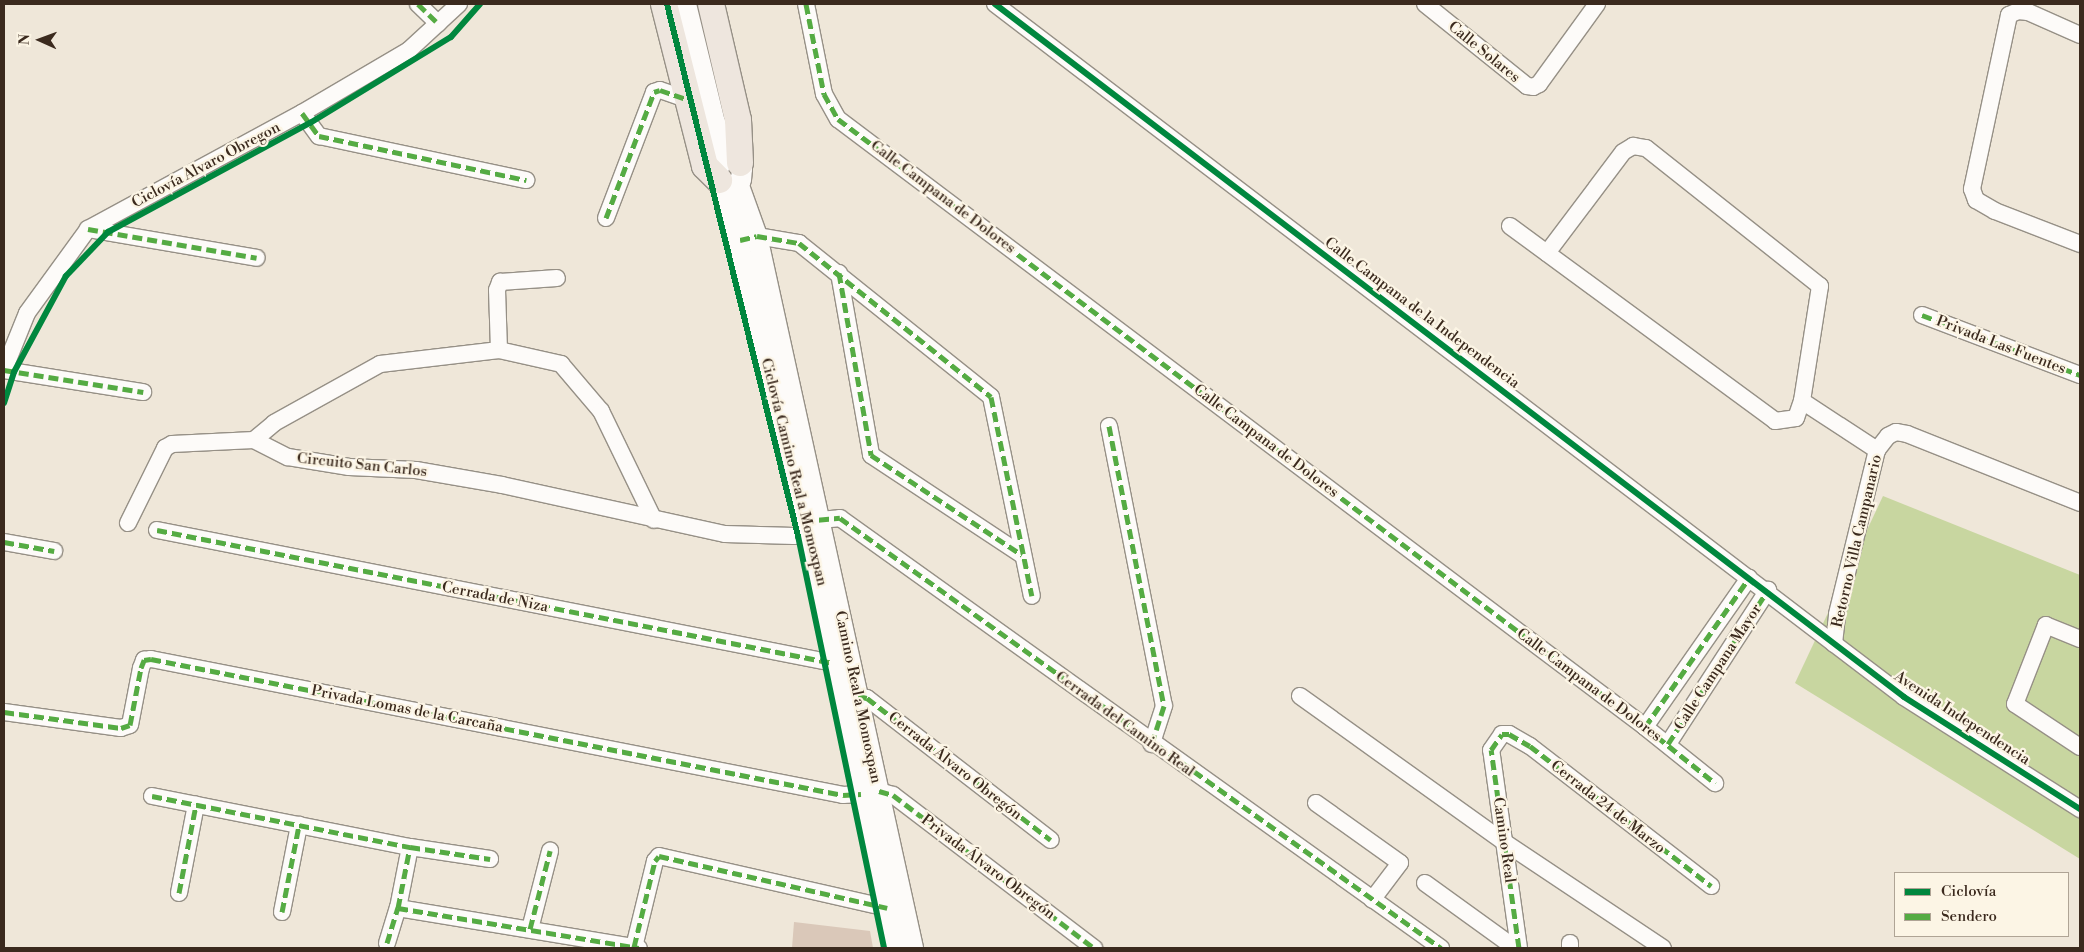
<!DOCTYPE html>
<html>
<head>
<meta charset="utf-8">
<style>
	body { margin:0 }
	#map { position:relative; width:2084px; height:952px; overflow:hidden; background:#efe7d9; font-family:"Libre Bodoni",serif }
	div>[style] { position:absolute }
	[style*='--x'] { left:calc(var(--x)*1px); top:calc(var(--y)*1px); width:calc(var(--w)*1px); rotate:calc(var(--a)*1deg) }
	.green>* { inset:0; background:#c8d6a0 }
	.building>* { inset:0; background:#dac8b9 }
	.roads { filter:drop-shadow(1px 0 #969086) drop-shadow(-1px 0 #969086) drop-shadow(0 1px #969086) drop-shadow(0 -1px #969086) }
	.minor>* { height:16px; margin:-8px; padding:0 8px; transform-origin:8px; border-radius:8px; background:#fdfbf9 }
	.tertiary>* { height:20px; margin:-10px; padding:0 10px; transform-origin:10px; border-radius:10px; background:#fdfbf9 }
	.trunk>* { height:26px; margin:-13px; padding:0 13px; transform-origin:13px; border-radius:13px; background:#eee6de }
	.quiet>* { height:5px; margin-top:-2.5px; transform-origin:0; background:repeating-linear-gradient(90deg,#55ab43 0 10px,transparent 0 15px) }
	.cycleway>* { height:6px; margin:-3px; padding:0 3px; transform-origin:3px; border-radius:3px; background:#00873e }
	span { translate:-50% -50%; white-space:nowrap; text-align:center; line-height:1.15; -webkit-text-stroke:4.5px #fcf5e5; paint-order:stroke }
	.street-label { font-size:15px; color:#3b2a1e }
	.frame { position:absolute; inset:0; border:5px solid #3b2a1e; pointer-events:none }
	.legend { position:absolute; left:1894px; top:872px; width:175px; height:65px; box-sizing:border-box; background:#fcf5e5; border:1px solid #afa495; margin:0; padding:6px 9px; list-style:none; font-size:15px; color:#3b2a1e }
	.legend li { display:flex; align-items:center; gap:10px; height:25px }
	.legend b { width:25px; border:1px solid #afa495 }
	.north { position:absolute; left:15px; top:15px; width:50px; height:50px; -webkit-text-stroke:4px #fcf5e5; paint-order:stroke; rotate:272deg; font-size:14px; font-weight:700; line-height:20px; text-align:center; color:#3b2a1e }
	.north::after { content:''; display:block; margin:auto; width:18px; height:22px; background:#3b2a1e; clip-path:polygon(50% 0,100% 100%,50% 72%,0 100%) }
</style>
</head>
<body>
<div id="map">
	<div class="green">
		<div style="clip-path:polygon(1883px 496px,2080px 575px,2080px 859px,1795px 683px)"></div>
	</div>
	<div class="building">
		<div style="clip-path:polygon(794px 922px,870px 931px,873px 948px,792px 948px)"></div>
	</div>
	<div class="roads">
		<div class="minor">
			<div style="--x:418;--y:4;--w:28;--a:44"></div>
			<div style="--x:806;--y:4;--w:92;--a:78.7"></div>
			<div style="--x:824;--y:94;--w:29;--a:61"></div>
			<div style="--x:838;--y:119;--w:1010;--a:36.99"></div>
			<div style="--x:1645;--y:727;--w:90;--a:38.7"></div>
			<div style="--x:995;--y:4;--w:1143;--a:37.32"></div>
			<div style="--x:1904;--y:697;--w:209;--a:32.5"></div>
			<div style="--x:1425;--y:4;--w:131;--a:38.8"></div>
			<div style="--x:1527;--y:86;--w:6;--a:9"></div>
			<div style="--x:1533;--y:87;--w:7;--a:-27"></div>
			<div style="--x:1539;--y:84;--w:99;--a:-54.1"></div>
			<div style="--x:2080;--y:35;--w:57;--a:-156.1"></div>
			<div style="--x:2028;--y:12;--w:10;--a:-174"></div>
			<div style="--x:2018;--y:11;--w:10;--a:156"></div>
			<div style="--x:2009;--y:15;--w:178;--a:102"></div>
			<div style="--x:1972;--y:189;--w:12;--a:70"></div>
			<div style="--x:1976;--y:200;--w:22;--a:30"></div>
			<div style="--x:1995;--y:211;--w:91;--a:21.2"></div>
			<div style="--x:302;--y:113;--w:29;--a:54"></div>
			<div style="--x:319;--y:136;--w:212;--a:12"></div>
			<div style="--x:606;--y:218;--w:135;--a:-69.1"></div>
			<div style="--x:654;--y:92;--w:6;--a:-18"></div>
			<div style="--x:660;--y:90;--w:28;--a:19"></div>
			<div style="--x:1510;--y:226;--w:329;--a:36.3"></div>
			<div style="--x:1775;--y:421;--w:21;--a:-8"></div>
			<div style="--x:1796;--y:418;--w:18;--a:-71"></div>
			<div style="--x:1802;--y:401;--w:90;--a:33.2"></div>
			<div style="--x:88;--y:229;--w:171;--a:9.7"></div>
			<div style="--x:747;--y:239;--w:10;--a:-17"></div>
			<div style="--x:757;--y:236;--w:43;--a:9.5"></div>
			<div style="--x:799;--y:243;--w:246;--a:38.7"></div>
			<div style="--x:991;--y:397;--w:203;--a:78.4"></div>
			<div style="--x:1547;--y:253;--w:126;--a:-53"></div>
			<div style="--x:1623;--y:152;--w:12;--a:-31"></div>
			<div style="--x:1633;--y:146;--w:13;--a:9"></div>
			<div style="--x:1646;--y:148;--w:222;--a:38.4"></div>
			<div style="--x:1820;--y:286;--w:116;--a:98.9"></div>
			<div style="--x:839;--y:273;--w:185;--a:80"></div>
			<div style="--x:871;--y:455;--w:181;--a:33.5"></div>
			<div style="--x:1922;--y:315;--w:169;--a:20.8"></div>
			<div style="--x:499;--y:350;--w:60;--a:-91.9"></div>
			<div style="--x:497;--y:290;--w:9;--a:-69"></div>
			<div style="--x:500;--y:282;--w:57;--a:-4"></div>
			<div style="--x:4;--y:370;--w:61;--a:-68"></div>
			<div style="--x:27;--y:313;--w:104;--a:-54"></div>
			<div style="--x:88;--y:229;--w:243;--a:-28.5"></div>
			<div style="--x:302;--y:113;--w:124;--a:-30.5"></div>
			<div style="--x:409;--y:50;--w:68;--a:-42.6"></div>
			<div style="--x:4;--y:370;--w:141;--a:9"></div>
			<div style="--x:1109;--y:426;--w:285;--a:78.9"></div>
			<div style="--x:1164;--y:706;--w:40;--a:108"></div>
			<div style="--x:254;--y:440;--w:26;--a:-40"></div>
			<div style="--x:274;--y:423;--w:121;--a:-29.1"></div>
			<div style="--x:380;--y:364;--w:120;--a:-6.7"></div>
			<div style="--x:499;--y:350;--w:64;--a:12.7"></div>
			<div style="--x:561;--y:364;--w:62;--a:49.6"></div>
			<div style="--x:601;--y:411;--w:121;--a:64.1"></div>
			<div style="--x:807;--y:521;--w:33;--a:-5"></div>
			<div style="--x:840;--y:518;--w:739;--a:35.58"></div>
			<div style="--x:128;--y:523;--w:84;--a:-63.7"></div>
			<div style="--x:165;--y:448;--w:8;--a:-30"></div>
			<div style="--x:172;--y:444;--w:82;--a:-2.8"></div>
			<div style="--x:254;--y:440;--w:38;--a:27"></div>
			<div style="--x:288;--y:457;--w:62;--a:9.3"></div>
			<div style="--x:349;--y:467;--w:67;--a:2.6"></div>
			<div style="--x:416;--y:470;--w:87;--a:9.9"></div>
			<div style="--x:502;--y:485;--w:228;--a:12.4"></div>
			<div style="--x:725;--y:534;--w:69;--a:1.7"></div>
			<div style="--x:794;--y:536;--w:27;--a:-13"></div>
			<div style="--x:157;--y:530;--w:689;--a:11.13"></div>
			<div style="--x:4;--y:542;--w:51;--a:10.2"></div>
			<div style="--x:2080;--y:639;--w:37;--a:-158"></div>
			<div style="--x:2046;--y:625;--w:85;--a:111.4"></div>
			<div style="--x:2015;--y:704;--w:78;--a:33.5"></div>
			<div style="--x:1834;--y:644;--w:30;--a:-84"></div>
			<div style="--x:1837;--y:614;--w:169;--a:-76.3"></div>
			<div style="--x:1877;--y:450;--w:18;--a:-52"></div>
			<div style="--x:1888;--y:436;--w:9;--a:-27"></div>
			<div style="--x:1896;--y:432;--w:11;--a:10"></div>
			<div style="--x:1907;--y:434;--w:186;--a:21.7"></div>
			<div style="--x:858;--y:696;--w:9;--a:13"></div>
			<div style="--x:867;--y:698;--w:232;--a:37.7"></div>
			<div style="--x:1300;--y:696;--w:251;--a:35.6"></div>
			<div style="--x:1504;--y:842;--w:191;--a:33.7"></div>
			<div style="--x:4;--y:712;--w:118;--a:7.8"></div>
			<div style="--x:121;--y:728;--w:9;--a:-18"></div>
			<div style="--x:130;--y:725;--w:58;--a:-79.1"></div>
			<div style="--x:141;--y:668;--w:9;--a:-69"></div>
			<div style="--x:144;--y:660;--w:7;--a:-8"></div>
			<div style="--x:151;--y:659;--w:705;--a:11.12"></div>
			<div style="--x:843;--y:795;--w:18;--a:-3"></div>
			<div style="--x:1645;--y:727;--w:182;--a:-55.1"></div>
			<div style="--x:1668;--y:744;--w:184;--a:-57"></div>
			<div style="--x:879;--y:791;--w:15;--a:16"></div>
			<div style="--x:893;--y:795;--w:253;--a:37.3"></div>
			<div style="--x:152;--y:796;--w:263;--a:11.2"></div>
			<div style="--x:410;--y:847;--w:81;--a:8.5"></div>
			<div style="--x:1316;--y:803;--w:103;--a:35.5"></div>
			<div style="--x:1400;--y:863;--w:46;--a:127.1"></div>
			<div style="--x:1425;--y:883;--w:111;--a:35.8"></div>
			<div style="--x:179;--y:893;--w:90;--a:-79.1"></div>
			<div style="--x:398;--y:908;--w:244;--a:9.4"></div>
			<div style="--x:282;--y:912;--w:89;--a:-78.9"></div>
			<div style="--x:530;--y:929;--w:81;--a:-75.6"></div>
			<div style="--x:387;--y:943;--w:37;--a:-73"></div>
			<div style="--x:398;--y:908;--w:62;--a:-78.9"></div>
			<div style="--x:1570;--y:943;--w:5;--a:90"></div>
			<div style="--x:634;--y:947;--w:89;--a:-76.3"></div>
			<div style="--x:655;--y:861;--w:6;--a:-51"></div>
			<div style="--x:659;--y:856;--w:234;--a:12.8"></div>
			<div style="--x:1519;--y:948;--w:200;--a:-98"></div>
			<div style="--x:1491;--y:750;--w:19;--a:-55"></div>
			<div style="--x:1502;--y:734;--w:7;--a:0"></div>
			<div style="--x:1509;--y:734;--w:24;--a:30"></div>
			<div style="--x:1530;--y:746;--w:229;--a:37.7"></div>
		</div>
		<div class="tertiary">
			<div style="--x:686;--y:4;--w:122;--a:76.3"></div>
			<div style="--x:715;--y:123;--w:39;--a:81"></div>
			<div style="--x:721;--y:162;--w:15;--a:110"></div>
			<div style="--x:716;--y:176;--w:12;--a:48"></div>
			<div style="--x:724;--y:185;--w:10;--a:6"></div>
			<div style="--x:734;--y:186;--w:9;--a:-41"></div>
			<div style="--x:741;--y:180;--w:11;--a:-85"></div>
			<div style="--x:742;--y:169;--w:9;--a:-122"></div>
			<div style="--x:737;--y:161;--w:9;--a:-162"></div>
			<div style="--x:728;--y:158;--w:37;--a:-110"></div>
			<div style="--x:738;--y:183;--w:56;--a:70.3"></div>
			<div style="--x:757;--y:236;--w:729;--a:77.64"></div>
			<div style="--x:724;--y:185;--w:297;--a:76"></div>
			<div style="--x:796;--y:473;--w:328;--a:78.6"></div>
			<div style="--x:861;--y:794;--w:158;--a:77.2"></div>
		</div>
		<div class="trunk">
			<div style="--x:664;--y:4;--w:167;--a:75.8"></div>
			<div style="--x:705;--y:166;--w:20;--a:45"></div>
			<div style="--x:711;--y:4;--w:119;--a:76.9"></div>
			<div style="--x:738;--y:120;--w:43;--a:87.3"></div>
		</div>
	</div>
	<div class="quiet">
		<div style="--x:418;--y:4;--w:28;--a:44"></div>
		<div style="--x:806;--y:4;--w:92;--a:78.7"></div>
		<div style="--x:824;--y:94;--w:29;--a:61"></div>
		<div style="--x:838;--y:119;--w:1010;--a:36.99"></div>
		<div style="--x:1645;--y:727;--w:90;--a:38.7"></div>
		<div style="--x:302;--y:113;--w:29;--a:54"></div>
		<div style="--x:319;--y:136;--w:212;--a:12"></div>
		<div style="--x:606;--y:218;--w:135;--a:-69.1"></div>
		<div style="--x:654;--y:92;--w:6;--a:-18"></div>
		<div style="--x:660;--y:90;--w:28;--a:19"></div>
		<div style="--x:88;--y:229;--w:171;--a:9.7"></div>
		<div style="--x:740;--y:240;--w:17;--a:-13"></div>
		<div style="--x:757;--y:236;--w:43;--a:9.5"></div>
		<div style="--x:799;--y:243;--w:246;--a:38.7"></div>
		<div style="--x:991;--y:397;--w:203;--a:78.4"></div>
		<div style="--x:839;--y:273;--w:185;--a:80"></div>
		<div style="--x:871;--y:455;--w:181;--a:33.5"></div>
		<div style="--x:1922;--y:315;--w:169;--a:20.8"></div>
		<div style="--x:4;--y:370;--w:141;--a:9"></div>
		<div style="--x:1109;--y:426;--w:285;--a:78.9"></div>
		<div style="--x:1164;--y:706;--w:40;--a:108"></div>
		<div style="--x:804;--y:521;--w:36;--a:-5"></div>
		<div style="--x:840;--y:518;--w:739;--a:35.58"></div>
		<div style="--x:157;--y:530;--w:689;--a:11.13"></div>
		<div style="--x:4;--y:542;--w:51;--a:10.2"></div>
		<div style="--x:858;--y:696;--w:9;--a:13"></div>
		<div style="--x:867;--y:698;--w:232;--a:37.7"></div>
		<div style="--x:4;--y:712;--w:118;--a:7.8"></div>
		<div style="--x:121;--y:728;--w:9;--a:-18"></div>
		<div style="--x:130;--y:725;--w:58;--a:-79.1"></div>
		<div style="--x:141;--y:668;--w:9;--a:-69"></div>
		<div style="--x:144;--y:660;--w:7;--a:-8"></div>
		<div style="--x:151;--y:659;--w:705;--a:11.12"></div>
		<div style="--x:843;--y:795;--w:18;--a:-3"></div>
		<div style="--x:1645;--y:727;--w:182;--a:-55.1"></div>
		<div style="--x:1668;--y:744;--w:184;--a:-57"></div>
		<div style="--x:879;--y:791;--w:15;--a:16"></div>
		<div style="--x:893;--y:795;--w:253;--a:37.3"></div>
		<div style="--x:152;--y:796;--w:263;--a:11.2"></div>
		<div style="--x:410;--y:847;--w:81;--a:8.5"></div>
		<div style="--x:179;--y:893;--w:90;--a:-79.1"></div>
		<div style="--x:398;--y:908;--w:244;--a:9.4"></div>
		<div style="--x:282;--y:912;--w:89;--a:-78.9"></div>
		<div style="--x:530;--y:929;--w:81;--a:-75.6"></div>
		<div style="--x:387;--y:943;--w:37;--a:-73"></div>
		<div style="--x:398;--y:908;--w:62;--a:-78.9"></div>
		<div style="--x:634;--y:947;--w:89;--a:-76.3"></div>
		<div style="--x:655;--y:861;--w:6;--a:-51"></div>
		<div style="--x:659;--y:856;--w:234;--a:12.8"></div>
		<div style="--x:1519;--y:948;--w:200;--a:-98"></div>
		<div style="--x:1491;--y:750;--w:19;--a:-55"></div>
		<div style="--x:1502;--y:734;--w:7;--a:0"></div>
		<div style="--x:1509;--y:734;--w:24;--a:30"></div>
		<div style="--x:1530;--y:746;--w:229;--a:37.7"></div>
	</div>
	<div class="cycleway">
		<div style="--x:667;--y:4;--w:548;--a:76.17"></div>
		<div style="--x:798;--y:536;--w:421;--a:78.2"></div>
		<div style="--x:995;--y:4;--w:1143;--a:37.32"></div>
		<div style="--x:1904;--y:697;--w:209;--a:32.5"></div>
		<div style="--x:4;--y:403;--w:33;--a:-72"></div>
		<div style="--x:14;--y:372;--w:109;--a:-61.6"></div>
		<div style="--x:66;--y:276;--w:61;--a:-46.3"></div>
		<div style="--x:108;--y:232;--w:230;--a:-28.4"></div>
		<div style="--x:310;--y:123;--w:165;--a:-31.4"></div>
		<div style="--x:451;--y:37;--w:44;--a:-48.7"></div>
	</div>
	<div class="street-label">
		<span style="left:1484px;top:52px;rotate:39deg">Calle Solares</span>
		<span style="left:206px;top:165px;rotate:-28deg">Ciclovía Alvaro Obregon</span>
		<span style="left:943px;top:197px;rotate:37deg">Calle Campana de Dolores</span>
		<span style="left:1422px;top:313px;rotate:37deg">Calle Campana de la Independencia</span>
		<span style="left:2001px;top:345px;rotate:21deg">Privada Las Fuentes</span>
		<span style="left:1266px;top:441px;rotate:37deg">Calle Campana de Dolores</span>
		<span style="left:362px;top:465px;rotate:6deg">Circuito San Carlos</span>
		<span style="left:794px;top:472px;rotate:76deg">Ciclovía Camino Real a Momoxpan</span>
		<span style="left:1857px;top:541px;rotate:-77deg">Retorno Villa Campanario</span>
		<span style="left:495px;top:597px;rotate:11deg">Cerrada de Niza</span>
		<span style="left:1718px;top:667px;rotate:-57deg">Calle Campana Mayor</span>
		<span style="left:1589px;top:685px;rotate:37deg">Calle Campana de Dolores</span>
		<span style="left:858px;top:697px;rotate:78deg">Camino Real a Momoxpan</span>
		<span style="left:407px;top:709px;rotate:11deg">Privada Lomas de la Carcaña</span>
		<span style="left:1962px;top:718px;rotate:33deg">Avenida Independencia</span>
		<span style="left:1125px;top:724px;rotate:36deg">Cerrada del Camino Real</span>
		<span style="left:955px;top:766px;rotate:38deg">Cerrada Álvaro Obregón</span>
		<span style="left:1608px;top:807px;rotate:38deg">Cerrada 24 de Marzo</span>
		<span style="left:1504px;top:840px;rotate:82deg">Camino Real</span>
		<span style="left:988px;top:867px;rotate:37deg">Privada Álvaro Obregón</span>
	</div>
	<div class="frame"></div>
	<ul class="legend">
	<li><b style="height:6px;background:#00873e"></b>Ciclovía</li>
	<li><b style="height:6px;background:#55ab43"></b>Sendero</li>
	</ul>
	<div class="north">N</div>
</div>
</body>
</html>
